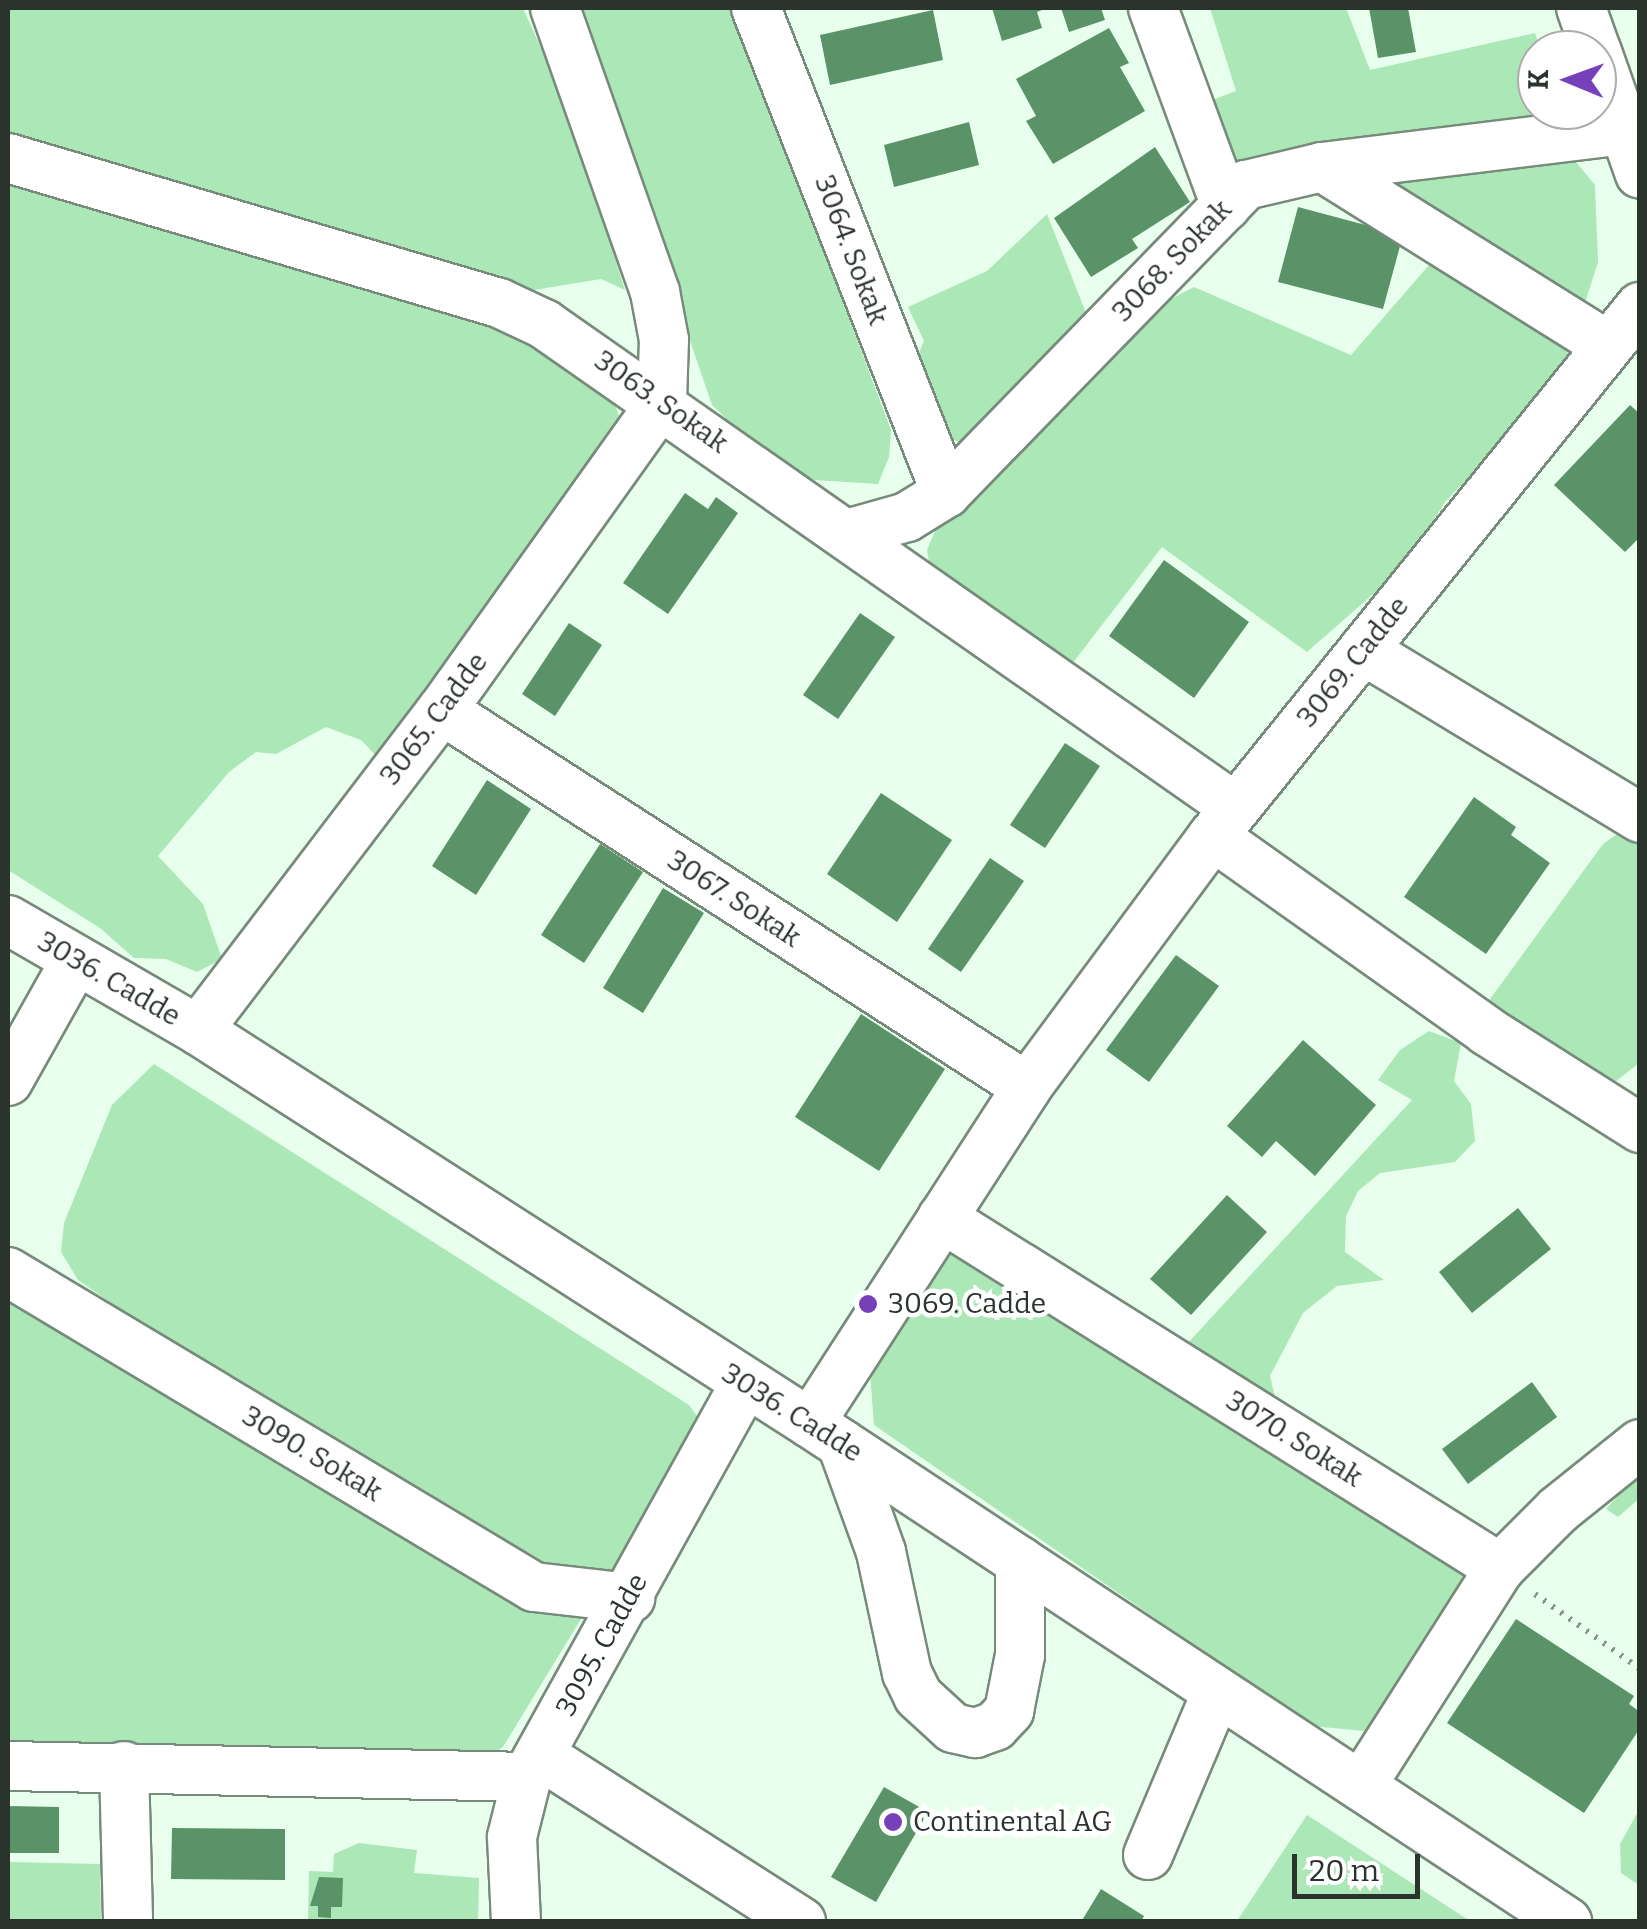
<!DOCTYPE html>
<html>
<head>
<meta charset="utf-8">
<style>
	body { margin:0 }
	#map { position:relative; width:1647px; height:1929px; overflow:hidden; background:#e9ffed; font-family:Bitter,serif }
	div>[style] { position:absolute }
	[style*='--x'] { left:calc(var(--x)*1px); top:calc(var(--y)*1px); width:calc(var(--w)*1px); rotate:calc(var(--a)*1deg) }
	.green>* { inset:0; background:#abe7b7 }
	.building>* { inset:0; background:#599367 }
	.path>* { height:6px; margin-top:-3px; transform-origin:0; background:repeating-linear-gradient(90deg,#869589 0 2.5px,transparent 0 10.5px) }
	.roads { filter:drop-shadow(2px 0 #778a7b) drop-shadow(-2px 0 #778a7b) drop-shadow(0 2px #778a7b) drop-shadow(0 -2px #778a7b) }
	.minor>* { height:48px; margin:-24px; padding:0 24px; transform-origin:24px; border-radius:24px; background:#fff }
	.dots>* { width:28px; height:28px; translate:-50% -50%; box-sizing:border-box; border:5px solid #fff; border-radius:50% }
	span { translate:-50% -50%; white-space:nowrap; text-align:center; line-height:1.15; -webkit-text-stroke:9px #fff; paint-order:stroke }
	.street-label { font-size:28px; color:#2b332d }
	.poi-label { font-size:28px; color:#2b332d }
	.left { translate:0 -50%; text-align:left }
	.frame { position:absolute; inset:0; border:10px solid #2b332d; pointer-events:none }
	.north { position:absolute; left:1517px; top:30px; width:100px; height:100px; box-sizing:border-box; background:#fff; border:2px solid #aaadab; border-radius:50%; rotate:271deg; font-size:28px; font-weight:700; line-height:40px; text-align:center; color:#2b332d }
	.north::after { content:''; display:block; margin:auto; width:35px; height:45px; background:#7641b8; clip-path:polygon(50% 0,100% 100%,50% 72%,0 100%) }
	.scale { position:absolute; left:1292px; top:1854px; width:128px; height:45px; box-sizing:border-box; border:5px solid #2b332d; border-top:0; padding-left:12px; font-size:30px; line-height:35px; white-space:nowrap; color:#2b332d; -webkit-text-stroke:8px #fff; paint-order:stroke }
</style>
</head>
<body>
<div id="map">
	<div class="green">
		<div style="clip-path:polygon(8px 8px,523px 8px,567px 106px,625px 290px,601px 279px,534px 290px,8px 140px)"></div>
		<div style="clip-path:polygon(576px 8px,732px 8px,891px 430px,889px 457px,878px 484px,814px 480px,767px 458px,712px 405px)"></div>
		<div style="clip-path:polygon(1210px 8px,1346px 8px,1370px 70px,1535px 33px,1541px 50px,1537px 110px,1564px 110px,1569px 121px,1230px 166px,1207px 102px,1236px 91px)"></div>
		<div style="clip-path:polygon(1557px 156px,1576px 162px,1595px 185px,1598px 262px,1584px 306px,1388px 186px,1391px 178px)"></div>
		<div style="clip-path:polygon(8px 178px,517px 325px,610px 391px,619px 416px,384px 764px,361px 740px,326px 727px,276px 754px,256px 752px,229px 772px,158px 856px,203px 904px,222px 959px,197px 972px,166px 959px,134px 958px,100px 928px,8px 870px)"></div>
		<div style="clip-path:polygon(1047px 214px,1092px 328px,966px 447px,948px 436px,923px 381px,918px 355px,924px 341px,908px 307px,987px 271px)"></div>
		<div style="clip-path:polygon(1429px 265px,1550px 331px,1571px 357px,1532px 411px,1445px 502px,1403px 568px,1307px 652px,1162px 547px,1072px 664px,930px 569px,927px 550px,935px 531px,1171px 299px,1194px 287px,1351px 355px)"></div>
		<div style="clip-path:polygon(1627px 827px,1639px 834px,1639px 1063px,1615px 1082px,1482px 1010px,1603px 844px)"></div>
		<div style="clip-path:polygon(1429px 1031px,1461px 1043px,1454px 1081px,1471px 1104px,1475px 1141px,1455px 1162px,1380px 1173px,1358px 1191px,1346px 1216px,1345px 1252px,1384px 1280px,1337px 1286px,1303px 1313px,1270px 1376px,1277px 1405px,1186px 1345px,1412px 1100px,1378px 1080px,1400px 1050px)"></div>
		<div style="clip-path:polygon(154px 1064px,689px 1405px,700px 1420px,607px 1585px,541px 1569px,258px 1405px,78px 1280px,61px 1252px,64px 1223px,112px 1105px)"></div>
		<div style="clip-path:polygon(950px 1249px,1469px 1573px,1384px 1714px,1364px 1731px,1312px 1726px,874px 1425px,870px 1373px)"></div>
		<div style="clip-path:polygon(8px 1281px,576px 1613px,581px 1619px,503px 1747px,478px 1764px,8px 1747px)"></div>
		<div style="clip-path:polygon(1639px 1473px,1639px 1499px,1618px 1517px,1606px 1509px)"></div>
		<div style="clip-path:polygon(1639px 1810px,1639px 1885px,1621px 1873px,1620px 1844px)"></div>
		<div style="clip-path:polygon(1307px 1815px,1470px 1921px,1237px 1921px)"></div>
		<div style="clip-path:polygon(359px 1843px,417px 1850px,414px 1873px,479px 1878px,478px 1921px,308px 1922px,309px 1871px,333px 1872px,334px 1854px)"></div>
		<div style="clip-path:polygon(8px 1862px,100px 1864px,101px 1921px,8px 1921px)"></div>
	</div>
	<div class="building">
		<div style="clip-path:polygon(992px 8px,1047px 8px,1037px 12px,1042px 28px,1002px 41px)"></div>
		<div style="clip-path:polygon(1061px 8px,1101px 8px,1105px 20px,1069px 32px)"></div>
		<div style="clip-path:polygon(1369px 8px,1408px 8px,1416px 52px,1378px 58px)"></div>
		<div style="clip-path:polygon(933px 10px,943px 60px,830px 85px,820px 35px)"></div>
		<div style="clip-path:polygon(1109px 28px,1129px 63px,1120px 67px,1145px 111px,1053px 164px,1026px 121px,1036px 116px,1016px 79px)"></div>
		<div style="clip-path:polygon(969px 122px,979px 165px,894px 187px,884px 145px)"></div>
		<div style="clip-path:polygon(1155px 147px,1190px 202px,1132px 239px,1138px 248px,1091px 277px,1054px 218px)"></div>
		<div style="clip-path:polygon(1298px 207px,1403px 235px,1383px 309px,1278px 282px)"></div>
		<div style="clip-path:polygon(1630px 405px,1640px 414px,1640px 537px,1625px 552px,1554px 485px)"></div>
		<div style="clip-path:polygon(685px 493px,708px 509px,716px 497px,738px 513px,668px 614px,623px 583px)"></div>
		<div style="clip-path:polygon(1164px 560px,1249px 622px,1194px 698px,1109px 636px)"></div>
		<div style="clip-path:polygon(860px 613px,895px 637px,838px 719px,803px 695px)"></div>
		<div style="clip-path:polygon(569px 623px,602px 645px,555px 716px,522px 694px)"></div>
		<div style="clip-path:polygon(1065px 743px,1100px 766px,1045px 848px,1010px 825px)"></div>
		<div style="clip-path:polygon(487px 780px,531px 809px,476px 895px,432px 866px)"></div>
		<div style="clip-path:polygon(881px 793px,952px 840px,897px 922px,827px 874px)"></div>
		<div style="clip-path:polygon(1474px 797px,1516px 827px,1511px 835px,1550px 863px,1486px 954px,1404px 897px)"></div>
		<div style="clip-path:polygon(600px 844px,643px 872px,584px 963px,541px 935px)"></div>
		<div style="clip-path:polygon(990px 858px,1024px 881px,961px 972px,928px 949px)"></div>
		<div style="clip-path:polygon(663px 888px,704px 913px,643px 1013px,603px 988px)"></div>
		<div style="clip-path:polygon(1176px 955px,1219px 986px,1149px 1082px,1106px 1050px)"></div>
		<div style="clip-path:polygon(861px 1014px,945px 1069px,879px 1171px,795px 1117px)"></div>
		<div style="clip-path:polygon(1303px 1040px,1376px 1105px,1315px 1176px,1276px 1141px,1262px 1157px,1227px 1126px)"></div>
		<div style="clip-path:polygon(1227px 1195px,1267px 1232px,1191px 1315px,1150px 1279px)"></div>
		<div style="clip-path:polygon(1518px 1208px,1551px 1249px,1472px 1313px,1439px 1272px)"></div>
		<div style="clip-path:polygon(1532px 1382px,1557px 1417px,1468px 1484px,1442px 1449px)"></div>
		<div style="clip-path:polygon(1516px 1619px,1634px 1696px,1629px 1704px,1640px 1712px,1640px 1728px,1584px 1813px,1447px 1723px)"></div>
		<div style="clip-path:polygon(884px 1787px,928px 1812px,876px 1902px,831px 1877px)"></div>
		<div style="clip-path:polygon(8px 1806px,59px 1807px,59px 1853px,8px 1853px)"></div>
		<div style="clip-path:polygon(172px 1828px,285px 1829px,285px 1880px,171px 1879px)"></div>
		<div style="clip-path:polygon(319px 1877px,343px 1878px,342px 1907px,331px 1907px,331px 1918px,318px 1917px,318px 1906px,310px 1906px)"></div>
		<div style="clip-path:polygon(1101px 1889px,1144px 1916px,1141px 1922px,1081px 1922px)"></div>
	</div>
	<div class="path">
		<div style="--x:1535;--y:1594;--w:129;--a:35.5"></div>
	</div>
	<div class="roads">
		<div class="minor">
			<div style="--x:756;--y:8;--w:521;--a:68.61"></div>
			<div style="--x:1153;--y:8;--w:211;--a:69.8"></div>
			<div style="--x:1581;--y:8;--w:45;--a:70.3"></div>
			<div style="--x:1597;--y:52;--w:129;--a:70.6"></div>
			<div style="--x:8;--y:158;--w:512;--a:16.45"></div>
			<div style="--x:499;--y:303;--w:50;--a:25"></div>
			<div style="--x:544;--y:324;--w:844;--a:34.97"></div>
			<div style="--x:1322;--y:167;--w:336;--a:32"></div>
			<div style="--x:850;--y:533;--w:59;--a:-15.7"></div>
			<div style="--x:907;--y:517;--w:46;--a:-31.6"></div>
			<div style="--x:946;--y:493;--w:430;--a:-45.8"></div>
			<div style="--x:1246;--y:185;--w:78;--a:-13.3"></div>
			<div style="--x:1322;--y:167;--w:305;--a:-7"></div>
			<div style="--x:1363;--y:650;--w:324;--a:31.2"></div>
			<div style="--x:442;--y:710;--w:696;--a:32.8"></div>
			<div style="--x:1213;--y:836;--w:336;--a:35.4"></div>
			<div style="--x:1487;--y:1031;--w:181;--a:32.4"></div>
			<div style="--x:8;--y:920;--w:220;--a:30.1"></div>
			<div style="--x:198;--y:1030;--w:727;--a:32.71"></div>
			<div style="--x:810;--y:1423;--w:907;--a:33.39"></div>
			<div style="--x:198;--y:1030;--w:402;--a:-52.7"></div>
			<div style="--x:442;--y:710;--w:379;--a:-54.5"></div>
			<div style="--x:662;--y:402;--w:62;--a:-88.2"></div>
			<div style="--x:664;--y:340;--w:49;--a:-100.6"></div>
			<div style="--x:655;--y:292;--w:301;--a:-109.4"></div>
			<div style="--x:8;--y:1081;--w:139;--a:-60.7"></div>
			<div style="--x:942;--y:1218;--w:659;--a:32.1"></div>
			<div style="--x:8;--y:1272;--w:613;--a:30.92"></div>
			<div style="--x:534;--y:1587;--w:97;--a:6.5"></div>
			<div style="--x:810;--y:1423;--w:400;--a:-57.1"></div>
			<div style="--x:1027;--y:1087;--w:312;--a:-53.5"></div>
			<div style="--x:1213;--y:836;--w:680;--a:-51.09"></div>
			<div style="--x:842;--y:1444;--w:115;--a:70.1"></div>
			<div style="--x:881;--y:1552;--w:124;--a:77.9"></div>
			<div style="--x:907;--y:1673;--w:25;--a:64"></div>
			<div style="--x:918;--y:1696;--w:47;--a:42.4"></div>
			<div style="--x:953;--y:1728;--w:23;--a:13"></div>
			<div style="--x:975;--y:1733;--w:21;--a:-19"></div>
			<div style="--x:995;--y:1726;--w:21;--a:-47"></div>
			<div style="--x:1009;--y:1711;--w:57;--a:-78.9"></div>
			<div style="--x:1020;--y:1655;--w:94;--a:-90"></div>
			<div style="--x:540;--y:1755;--w:310;--a:32.6"></div>
			<div style="--x:8;--y:1766;--w:519;--a:1.21"></div>
			<div style="--x:124;--y:1766;--w:156;--a:88.5"></div>
			<div style="--x:1361;--y:1786;--w:259;--a:-57.5"></div>
			<div style="--x:1500;--y:1568;--w:82;--a:-45"></div>
			<div style="--x:1558;--y:1510;--w:105;--a:-38.8"></div>
			<div style="--x:1148;--y:1855;--w:177;--a:-67.1"></div>
			<div style="--x:516;--y:1922;--w:85;--a:-92.7"></div>
			<div style="--x:512;--y:1837;--w:62;--a:-76"></div>
			<div style="--x:527;--y:1777;--w:449;--a:-61"></div>
		</div>
	</div>
	<div class="dots">
		<div style="left:868px;top:1304px;background:#7641b8"></div>
		<div style="left:893px;top:1822px;background:#7641b8"></div>
	</div>
	<div class="street-label">
		<span style="left:851px;top:250px;rotate:69deg">3064. Sokak</span>
		<span style="left:1172px;top:261px;rotate:-46deg">3068. Sokak</span>
		<span style="left:661px;top:402px;rotate:35deg">3063. Sokak</span>
		<span style="left:1353px;top:662px;rotate:-51deg">3069. Cadde</span>
		<span style="left:434px;top:719px;rotate:-53deg">3065. Cadde</span>
		<span style="left:734px;top:899px;rotate:33deg">3067. Sokak</span>
		<span style="left:109px;top:979px;rotate:30deg">3036. Cadde</span>
		<span style="left:792px;top:1413px;rotate:32deg">3036. Cadde</span>
		<span style="left:1294px;top:1439px;rotate:32deg">3070. Sokak</span>
		<span style="left:312px;top:1454px;rotate:31deg">3090. Sokak</span>
		<span style="left:602px;top:1645px;rotate:-61deg">3095. Cadde</span>
	</div>
	<div class="poi-label">
		<span class="left" style="left:888px;top:1304px">3069. Cadde</span>
		<span class="left" style="left:913px;top:1822px">Continental AG</span>
	</div>
	<div class="frame"></div>
	<div class="north">K</div>
	<div class="scale">20 m</div>
</div>
</body>
</html>
